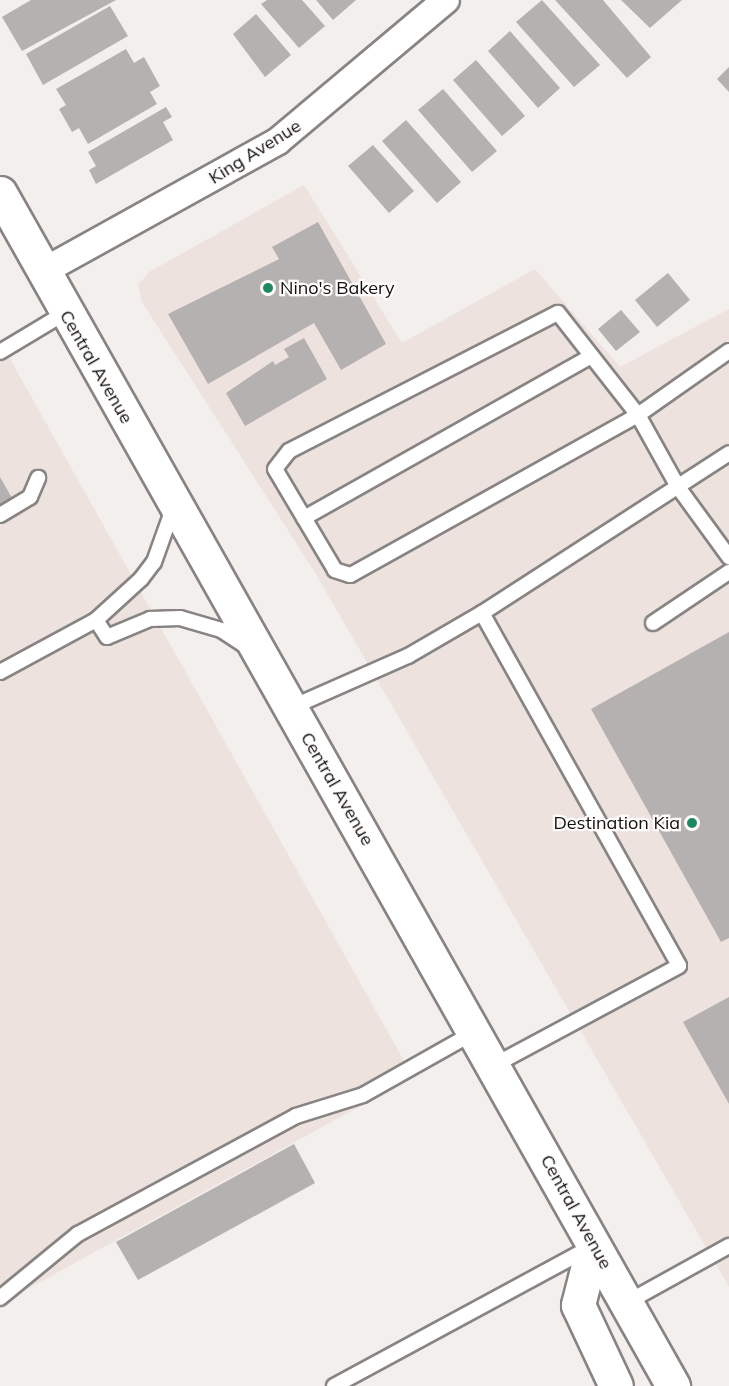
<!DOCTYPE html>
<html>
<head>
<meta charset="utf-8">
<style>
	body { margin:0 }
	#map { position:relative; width:729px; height:1386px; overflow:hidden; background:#f3efed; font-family:Mulish,sans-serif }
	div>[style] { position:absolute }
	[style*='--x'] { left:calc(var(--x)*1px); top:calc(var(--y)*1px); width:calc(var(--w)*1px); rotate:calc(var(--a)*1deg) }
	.built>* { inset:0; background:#eee2de }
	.building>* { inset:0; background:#b5b1b0 }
	.roads { filter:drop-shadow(2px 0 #888483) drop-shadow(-2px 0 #888483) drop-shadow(0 2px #888483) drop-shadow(0 -2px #888483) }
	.service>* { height:14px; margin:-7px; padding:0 7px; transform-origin:7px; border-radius:7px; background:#fff }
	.minor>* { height:26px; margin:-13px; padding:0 13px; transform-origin:13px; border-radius:13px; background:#fff }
	.primary>* { height:33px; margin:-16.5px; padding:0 16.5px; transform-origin:16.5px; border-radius:16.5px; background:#fff }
	.dots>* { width:16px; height:16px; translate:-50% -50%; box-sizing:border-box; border:3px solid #fefdfc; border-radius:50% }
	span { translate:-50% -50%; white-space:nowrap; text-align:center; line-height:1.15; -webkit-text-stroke:4.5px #fefdfc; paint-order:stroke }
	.street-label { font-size:18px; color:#110f0f }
	.poi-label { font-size:18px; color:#110f0f }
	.left { translate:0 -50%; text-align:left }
	.right { translate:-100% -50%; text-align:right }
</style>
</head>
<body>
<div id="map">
	<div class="built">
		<div style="clip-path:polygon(304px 185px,402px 343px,535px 269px,620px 367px,729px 309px,729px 1287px,314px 571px,142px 302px,138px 285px,149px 272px)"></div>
		<div style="clip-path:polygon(0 341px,413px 1077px,0 1304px)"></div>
	</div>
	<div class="building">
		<div style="clip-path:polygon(31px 0,116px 0,22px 51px,2px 17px)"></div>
		<div style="clip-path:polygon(267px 0,302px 0,325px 26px,299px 48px,261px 4px)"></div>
		<div style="clip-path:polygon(316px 0,356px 0,333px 20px)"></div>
		<div style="clip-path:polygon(542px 0,600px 65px,574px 87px,516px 22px)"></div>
		<div style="clip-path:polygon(555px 0,603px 0,651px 57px,627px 78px)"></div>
		<div style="clip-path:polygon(621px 0,682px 0,650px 28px)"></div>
		<div style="clip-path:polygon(110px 6px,128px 36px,43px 85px,26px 54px)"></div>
		<div style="clip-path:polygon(256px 14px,291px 55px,265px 77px,233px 34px)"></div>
		<div style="clip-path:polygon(510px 31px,560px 88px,538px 108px,488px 51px)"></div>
		<div style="clip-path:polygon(126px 49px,134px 63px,144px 57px,160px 86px,150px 92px,157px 104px,88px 144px,79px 128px,72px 132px,59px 109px,66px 105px,56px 89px)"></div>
		<div style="clip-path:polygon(476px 60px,525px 116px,502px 136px,453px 80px)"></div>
		<div style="clip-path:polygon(729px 67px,729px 92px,717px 79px)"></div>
		<div style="clip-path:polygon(443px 89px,497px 151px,472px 172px,418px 110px)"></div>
		<div style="clip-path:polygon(166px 107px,172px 117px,163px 122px,173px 140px,96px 184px,89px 170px,96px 166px,88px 152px)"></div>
		<div style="clip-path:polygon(406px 120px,461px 182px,437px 203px,382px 141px)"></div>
		<div style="clip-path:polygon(373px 145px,414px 191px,389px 213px,348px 166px)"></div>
		<div style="clip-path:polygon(318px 222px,386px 344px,341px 370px,314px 323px,208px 384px,168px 314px,279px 259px,272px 247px)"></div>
		<div style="clip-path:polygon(668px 273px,690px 300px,657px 327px,635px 300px)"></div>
		<div style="clip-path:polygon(621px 310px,640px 332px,616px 351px,598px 329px)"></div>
		<div style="clip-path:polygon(304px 338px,327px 379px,245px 426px,226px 393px,273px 361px,275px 365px,289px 357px,284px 349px)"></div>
		<div style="clip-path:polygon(0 477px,12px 498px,0 505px)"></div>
		<div style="clip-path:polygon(729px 632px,729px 938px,721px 942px,591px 709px)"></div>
		<div style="clip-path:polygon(729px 997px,729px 1104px,683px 1022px)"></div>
		<div style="clip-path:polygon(294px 1144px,315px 1183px,138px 1280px,116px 1242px)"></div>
	</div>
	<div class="roads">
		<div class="service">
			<div style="--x:558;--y:313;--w:130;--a:51.9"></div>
			<div style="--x:638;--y:415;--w:329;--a:150.9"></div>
			<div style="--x:350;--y:575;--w:16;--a:-162"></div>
			<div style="--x:335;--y:570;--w:117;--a:-120.7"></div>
			<div style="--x:275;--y:469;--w:23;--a:-52"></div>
			<div style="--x:289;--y:451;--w:302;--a:-27.2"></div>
			<div style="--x:729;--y:351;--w:111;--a:144.9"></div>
			<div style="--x:638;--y:415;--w:82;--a:60.9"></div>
			<div style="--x:678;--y:487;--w:87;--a:53.9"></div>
			<div style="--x:0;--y:352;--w:76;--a:-31"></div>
			<div style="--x:0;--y:515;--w:35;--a:-31"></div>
			<div style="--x:30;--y:497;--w:21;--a:-67"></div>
			<div style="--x:304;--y:518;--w:330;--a:-29.4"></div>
			<div style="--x:482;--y:613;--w:404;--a:60.8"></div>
			<div style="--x:679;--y:966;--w:210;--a:151.8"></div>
			<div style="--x:96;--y:620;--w:20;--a:57"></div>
			<div style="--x:107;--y:637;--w:47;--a:-22.7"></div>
			<div style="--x:150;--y:619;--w:30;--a:-2"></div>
			<div style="--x:180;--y:618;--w:43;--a:16.3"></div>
			<div style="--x:221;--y:630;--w:30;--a:33"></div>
			<div style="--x:653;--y:623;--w:92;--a:-33.9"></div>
			<div style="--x:0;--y:672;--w:109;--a:-28.4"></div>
			<div style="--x:96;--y:620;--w:61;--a:-42.3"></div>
			<div style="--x:141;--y:579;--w:21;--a:-53"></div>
			<div style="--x:154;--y:562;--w:56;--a:-70.3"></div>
			<div style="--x:290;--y:708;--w:129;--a:-23.8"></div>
			<div style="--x:408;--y:656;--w:86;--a:-30.2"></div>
			<div style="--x:482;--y:613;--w:294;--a:-32.9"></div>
			<div style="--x:0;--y:1298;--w:101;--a:-39.4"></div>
			<div style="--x:78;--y:1234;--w:248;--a:-28.4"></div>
			<div style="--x:296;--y:1116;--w:70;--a:-17.4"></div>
			<div style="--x:363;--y:1095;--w:126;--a:-29.4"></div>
			<div style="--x:626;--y:1303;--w:118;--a:-29"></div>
			<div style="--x:334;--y:1386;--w:290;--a:-28.4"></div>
		</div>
		<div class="minor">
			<div style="--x:42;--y:272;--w:270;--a:-29"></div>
			<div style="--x:278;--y:141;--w:219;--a:-40"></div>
		</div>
		<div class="primary">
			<div style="--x:0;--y:193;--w:1370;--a:60.57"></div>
			<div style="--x:593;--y:1246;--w:61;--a:104.3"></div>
			<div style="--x:578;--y:1305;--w:89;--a:64.9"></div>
		</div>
	</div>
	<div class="dots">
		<div style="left:268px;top:288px;background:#218761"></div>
		<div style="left:692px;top:823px;background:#218761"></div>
	</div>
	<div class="street-label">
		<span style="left:255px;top:152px;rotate:-32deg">King Avenue</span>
		<span style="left:96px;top:367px;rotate:60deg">Central Avenue</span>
		<span style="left:337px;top:789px;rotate:60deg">Central Avenue</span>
		<span style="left:576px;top:1212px;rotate:61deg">Central Avenue</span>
	</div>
	<div class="poi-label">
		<span class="left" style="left:280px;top:288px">Nino's Bakery</span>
		<span class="right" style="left:680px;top:823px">Destination Kia</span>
	</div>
</div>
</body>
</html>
